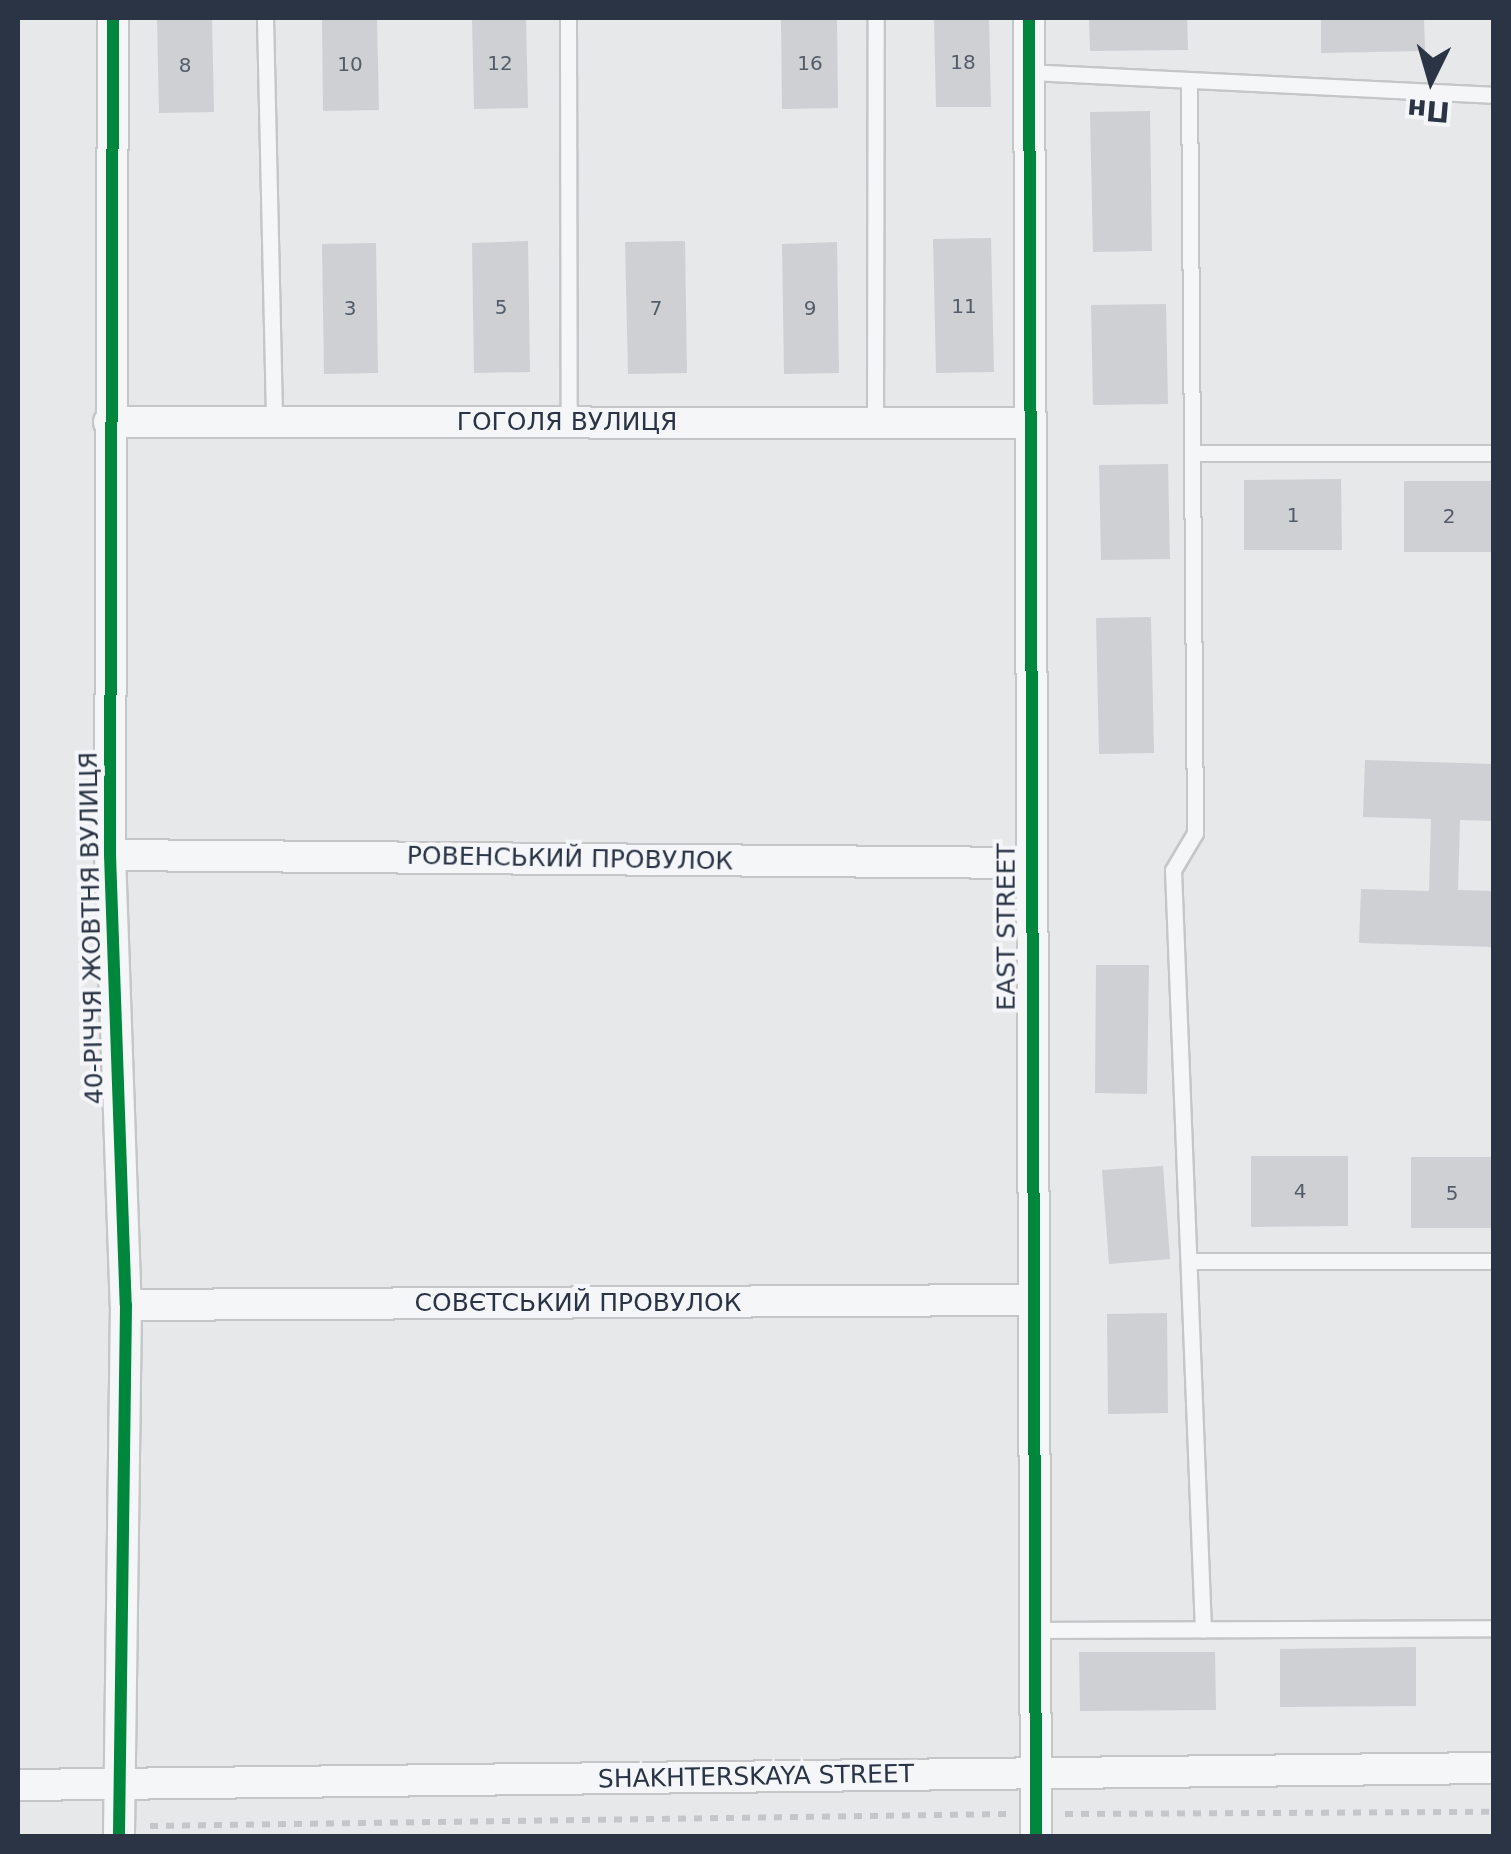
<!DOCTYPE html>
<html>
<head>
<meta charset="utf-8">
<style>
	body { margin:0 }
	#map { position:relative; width:1511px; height:1854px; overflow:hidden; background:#e6e8ea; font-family:"DejaVu Sans",sans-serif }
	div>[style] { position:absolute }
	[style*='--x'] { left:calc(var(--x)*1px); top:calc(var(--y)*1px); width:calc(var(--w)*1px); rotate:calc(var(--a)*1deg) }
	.building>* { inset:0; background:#ced0d3 }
	.path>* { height:6px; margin-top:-3px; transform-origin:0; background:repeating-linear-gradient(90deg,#c5c6ca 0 8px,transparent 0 16px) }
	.roads { filter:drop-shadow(2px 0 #c4c6c8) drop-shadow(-2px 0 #c4c6c8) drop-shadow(0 2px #c4c6c8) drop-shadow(0 -2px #c4c6c8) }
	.service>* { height:15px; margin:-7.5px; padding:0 7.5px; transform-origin:7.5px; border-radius:7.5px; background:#f5f6f7 }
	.minor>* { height:30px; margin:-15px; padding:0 15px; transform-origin:15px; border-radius:15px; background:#f5f6f7 }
	.cycleway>* { height:12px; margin:-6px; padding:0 6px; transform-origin:6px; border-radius:6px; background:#00873e }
	span { translate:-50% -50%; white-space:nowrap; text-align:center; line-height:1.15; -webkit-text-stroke:8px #f4f6f9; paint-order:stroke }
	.number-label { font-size:20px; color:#545c69 }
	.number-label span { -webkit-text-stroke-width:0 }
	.street-label { font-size:25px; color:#2b3445 }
	.frame { position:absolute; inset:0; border:20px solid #2b3445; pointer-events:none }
	.north { position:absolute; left:1381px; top:30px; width:100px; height:100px; -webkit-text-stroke:8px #f4f6f9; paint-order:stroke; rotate:185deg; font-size:28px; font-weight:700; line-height:40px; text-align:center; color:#2b3445 }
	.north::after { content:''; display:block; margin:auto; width:35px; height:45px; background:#2b3445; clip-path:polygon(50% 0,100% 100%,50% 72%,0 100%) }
</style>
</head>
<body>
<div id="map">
	<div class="building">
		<div style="clip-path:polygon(157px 18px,212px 18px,214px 112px,159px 113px)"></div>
		<div style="clip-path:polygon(322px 18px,377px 18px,379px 110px,323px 111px)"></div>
		<div style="clip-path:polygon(472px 18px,526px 18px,528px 108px,474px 109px)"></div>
		<div style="clip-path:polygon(781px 18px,837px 18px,838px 108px,782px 109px)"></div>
		<div style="clip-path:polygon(934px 18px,989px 18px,991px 107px,936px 107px)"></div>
		<div style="clip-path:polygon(1089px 18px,1187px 18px,1188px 50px,1090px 51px)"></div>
		<div style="clip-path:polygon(1321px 18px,1424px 18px,1425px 51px,1321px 53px)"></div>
		<div style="clip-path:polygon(1150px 111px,1152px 251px,1093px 252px,1090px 112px)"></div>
		<div style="clip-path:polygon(991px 238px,994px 372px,936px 373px,933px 239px)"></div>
		<div style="clip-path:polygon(528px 241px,530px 372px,474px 373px,472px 243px)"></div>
		<div style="clip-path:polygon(685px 241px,687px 373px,628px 374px,625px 242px)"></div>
		<div style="clip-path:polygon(837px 242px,839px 373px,784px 374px,782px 244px)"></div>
		<div style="clip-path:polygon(376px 243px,378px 373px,324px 374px,322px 244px)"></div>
		<div style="clip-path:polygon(1166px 304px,1168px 404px,1093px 405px,1091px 305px)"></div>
		<div style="clip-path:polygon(1168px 464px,1170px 559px,1101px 560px,1099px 465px)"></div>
		<div style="clip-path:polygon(1341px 479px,1342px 550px,1244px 550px,1244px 480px)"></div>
		<div style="clip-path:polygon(1404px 481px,1494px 481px,1494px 552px,1404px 552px)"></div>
		<div style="clip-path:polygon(1151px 617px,1154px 753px,1099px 754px,1096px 618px)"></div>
		<div style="clip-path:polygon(1365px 760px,1494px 764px,1494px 821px,1460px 820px,1458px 890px,1494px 891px,1494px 947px,1359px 943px,1361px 889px,1429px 891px,1431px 819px,1363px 817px)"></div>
		<div style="clip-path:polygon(1096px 965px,1149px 965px,1147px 1094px,1095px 1093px)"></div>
		<div style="clip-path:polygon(1251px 1156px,1348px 1156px,1348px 1226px,1251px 1227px)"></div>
		<div style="clip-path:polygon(1411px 1157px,1494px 1157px,1494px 1228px,1411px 1228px)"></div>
		<div style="clip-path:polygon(1163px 1166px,1170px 1259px,1109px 1264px,1102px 1170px)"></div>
		<div style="clip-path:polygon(1167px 1313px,1168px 1413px,1108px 1414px,1107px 1314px)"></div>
		<div style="clip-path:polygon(1416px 1647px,1416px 1706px,1280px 1707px,1280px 1649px)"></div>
		<div style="clip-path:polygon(1079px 1652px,1215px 1652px,1216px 1710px,1080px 1711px)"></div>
	</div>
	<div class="path">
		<div style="--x:1065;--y:1814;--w:429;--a:-0.3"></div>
		<div style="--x:150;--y:1826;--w:857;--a:-0.8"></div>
	</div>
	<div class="roads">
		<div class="service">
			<div style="--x:265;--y:18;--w:404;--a:88.7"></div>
			<div style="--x:568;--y:18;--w:404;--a:89.9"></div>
			<div style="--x:1028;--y:72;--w:467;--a:2.8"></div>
			<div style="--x:1189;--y:80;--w:753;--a:89.54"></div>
			<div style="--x:1195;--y:833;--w:43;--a:120.7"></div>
			<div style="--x:1173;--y:870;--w:760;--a:87.74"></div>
			<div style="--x:875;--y:423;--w:405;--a:-89.9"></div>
			<div style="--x:1192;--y:453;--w:302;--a:0"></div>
			<div style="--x:1189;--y:1261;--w:305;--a:0"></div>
			<div style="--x:1033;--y:1630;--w:461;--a:-0.2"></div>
		</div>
		<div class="minor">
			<div style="--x:113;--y:18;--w:837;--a:90.21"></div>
			<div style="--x:110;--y:855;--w:450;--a:88"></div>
			<div style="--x:126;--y:1305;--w:531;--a:90.76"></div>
			<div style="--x:1029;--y:18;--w:1818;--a:89.78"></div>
			<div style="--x:109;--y:422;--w:916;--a:0.06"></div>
			<div style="--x:110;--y:855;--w:919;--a:0.5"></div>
			<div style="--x:126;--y:1305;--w:904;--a:-0.32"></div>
			<div style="--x:18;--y:1785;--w:1476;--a:-0.66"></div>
		</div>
	</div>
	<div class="cycleway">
		<div style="--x:113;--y:18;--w:837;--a:90.21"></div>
		<div style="--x:110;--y:855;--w:450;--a:88"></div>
		<div style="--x:126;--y:1305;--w:531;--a:90.76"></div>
		<div style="--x:1029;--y:18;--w:1818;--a:89.78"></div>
	</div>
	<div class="number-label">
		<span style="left:963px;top:62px">18</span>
		<span style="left:500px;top:63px">12</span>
		<span style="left:810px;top:63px">16</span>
		<span style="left:350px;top:64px">10</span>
		<span style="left:185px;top:65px">8</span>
		<span style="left:964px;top:306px">11</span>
		<span style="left:501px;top:307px">5</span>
		<span style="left:350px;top:308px">3</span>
		<span style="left:656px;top:308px">7</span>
		<span style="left:810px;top:308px">9</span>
		<span style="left:1293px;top:515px">1</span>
		<span style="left:1449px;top:516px">2</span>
		<span style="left:1300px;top:1191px">4</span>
		<span style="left:1452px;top:1193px">5</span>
	</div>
	<div class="street-label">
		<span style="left:567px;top:422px">ГОГОЛЯ ВУЛИЦЯ</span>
		<span style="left:570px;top:859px;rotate:1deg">РОВЕНСЬКИЙ ПРОВУЛОК</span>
		<span style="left:1007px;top:927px;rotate:-90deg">EAST STREET</span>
		<span style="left:92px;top:928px;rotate:-91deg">40-РІЧЧЯ ЖОВТНЯ ВУЛИЦЯ</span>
		<span style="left:578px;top:1303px">СОВЄТСЬКИЙ ПРОВУЛОК</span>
		<span style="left:756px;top:1777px;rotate:-1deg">SHAKHTERSKAYA STREET</span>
	</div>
	<div class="frame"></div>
	<div class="north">Пн</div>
</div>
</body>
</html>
